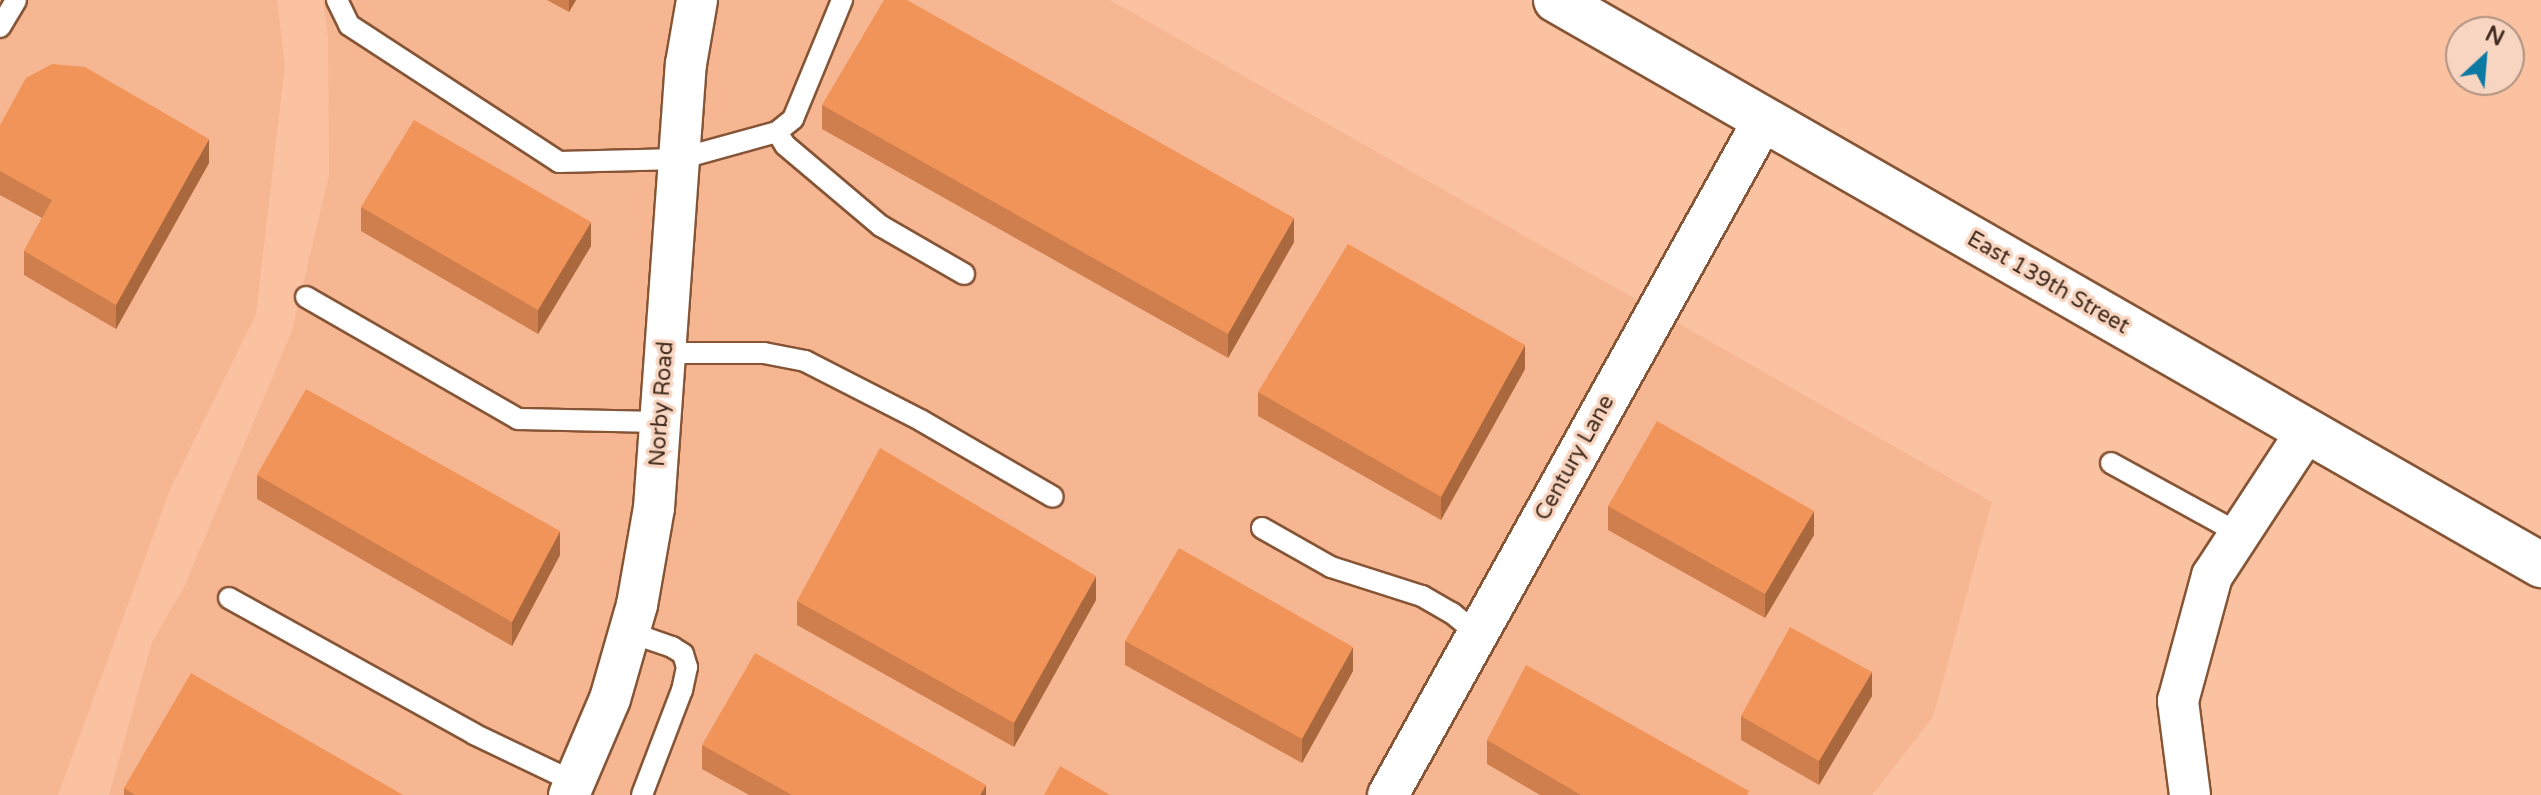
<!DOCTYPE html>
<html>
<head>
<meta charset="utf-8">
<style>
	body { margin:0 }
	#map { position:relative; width:2541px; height:795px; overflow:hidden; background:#fbc2a1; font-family:"Varela Round",sans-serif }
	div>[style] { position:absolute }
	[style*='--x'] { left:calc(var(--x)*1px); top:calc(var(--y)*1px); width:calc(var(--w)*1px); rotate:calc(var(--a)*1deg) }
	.built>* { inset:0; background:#f5b691 }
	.roads { filter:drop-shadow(2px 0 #865536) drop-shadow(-2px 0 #865536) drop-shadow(0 2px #865536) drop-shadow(0 -2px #865536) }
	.lane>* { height:20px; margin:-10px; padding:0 10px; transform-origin:10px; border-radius:10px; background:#fff }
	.street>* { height:40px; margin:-20px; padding:0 20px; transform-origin:20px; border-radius:20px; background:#fff }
	.secondary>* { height:44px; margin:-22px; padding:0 22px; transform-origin:22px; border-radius:22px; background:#fff }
	.wall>* { inset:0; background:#cf7f4d }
	.shaded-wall>* { inset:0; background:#a9683e }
	.building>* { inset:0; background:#f19459 }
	span { translate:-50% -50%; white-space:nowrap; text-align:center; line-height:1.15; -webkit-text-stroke:7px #f8d5c1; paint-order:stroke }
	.street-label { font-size:22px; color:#432d20 }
	.north { position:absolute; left:2445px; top:16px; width:80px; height:80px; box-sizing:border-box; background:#f8d5c1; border:2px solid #b09281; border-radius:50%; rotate:26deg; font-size:22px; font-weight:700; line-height:32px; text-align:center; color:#432d20 }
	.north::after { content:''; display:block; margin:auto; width:28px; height:36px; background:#0d7aa4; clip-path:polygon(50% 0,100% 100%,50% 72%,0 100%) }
</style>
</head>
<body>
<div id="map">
	<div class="built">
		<div style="clip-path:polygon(0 0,277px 0,285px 65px,256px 314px,170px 490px,58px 795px,0 795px)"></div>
		<div style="clip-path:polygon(323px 0,1110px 0,1992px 502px,1933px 717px,1872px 795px,109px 795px,152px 642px,184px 587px,292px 331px,329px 175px,328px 38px)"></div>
	</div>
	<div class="roads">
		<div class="lane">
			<div style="--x:337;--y:0;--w:28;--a:64"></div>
			<div style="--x:349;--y:25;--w:251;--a:33.1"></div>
			<div style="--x:559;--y:162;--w:120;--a:-1.4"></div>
			<div style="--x:679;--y:159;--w:102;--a:-15.4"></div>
			<div style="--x:777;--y:132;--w:21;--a:-39"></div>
			<div style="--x:793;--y:119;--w:129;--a:-67.6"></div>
			<div style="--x:0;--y:27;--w:31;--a:-59"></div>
			<div style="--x:777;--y:132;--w:15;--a:58"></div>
			<div style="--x:785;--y:145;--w:126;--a:40.2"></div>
			<div style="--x:881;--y:226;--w:96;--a:30"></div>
			<div style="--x:306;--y:297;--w:245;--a:29.9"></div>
			<div style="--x:518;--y:419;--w:142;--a:1.2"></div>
			<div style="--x:665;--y:353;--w:99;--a:0"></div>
			<div style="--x:764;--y:353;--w:42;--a:11"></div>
			<div style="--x:805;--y:361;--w:131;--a:27.1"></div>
			<div style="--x:922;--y:421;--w:151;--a:30.1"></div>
			<div style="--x:2111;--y:463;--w:147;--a:28.8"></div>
			<div style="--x:1262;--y:528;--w:79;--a:29.5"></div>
			<div style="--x:1331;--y:567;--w:96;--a:17.7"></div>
			<div style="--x:1422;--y:596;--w:34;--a:30"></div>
			<div style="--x:1452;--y:613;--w:33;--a:40"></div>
			<div style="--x:229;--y:598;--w:280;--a:29"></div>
			<div style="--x:474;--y:734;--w:111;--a:25.6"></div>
			<div style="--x:627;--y:639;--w:19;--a:-3"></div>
			<div style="--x:646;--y:638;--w:28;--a:19"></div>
			<div style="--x:672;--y:647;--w:13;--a:32"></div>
			<div style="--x:683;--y:654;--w:14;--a:73"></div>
			<div style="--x:687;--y:667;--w:24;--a:102"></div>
			<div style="--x:682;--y:690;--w:112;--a:110.9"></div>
		</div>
		<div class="street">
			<div style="--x:569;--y:795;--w:104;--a:-66.9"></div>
			<div style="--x:610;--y:699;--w:98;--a:-74"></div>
			<div style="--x:637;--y:605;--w:98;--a:-80.1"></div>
			<div style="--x:654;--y:508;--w:445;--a:-85.9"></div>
			<div style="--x:686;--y:64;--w:65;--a:-80.2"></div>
			<div style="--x:1388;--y:795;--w:771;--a:-60.91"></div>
			<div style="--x:2190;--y:795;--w:95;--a:-97.3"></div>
			<div style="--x:2178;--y:701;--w:130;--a:-74.8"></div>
			<div style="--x:2212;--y:576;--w:173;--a:-56.8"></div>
		</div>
		<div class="secondary">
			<div style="--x:1556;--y:0;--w:1136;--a:29.84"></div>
		</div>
	</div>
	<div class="wall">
		<div style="clip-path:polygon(547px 0,576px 0,569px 12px)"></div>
		<div style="clip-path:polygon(822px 105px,1294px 242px,1228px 358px,822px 129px)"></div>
		<div style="clip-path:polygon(0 125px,209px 163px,116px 329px,24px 275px,24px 251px,42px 218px,0 195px)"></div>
		<div style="clip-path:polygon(361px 207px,591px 246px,538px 334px,361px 231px)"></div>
		<div style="clip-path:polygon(1525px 369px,1441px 520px,1258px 416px,1258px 392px)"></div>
		<div style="clip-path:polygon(257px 475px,560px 555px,512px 646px,257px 499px)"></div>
		<div style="clip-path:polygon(1608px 506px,1814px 535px,1765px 618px,1608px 530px)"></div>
		<div style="clip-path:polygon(1096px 600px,1014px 747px,797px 625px,797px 601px)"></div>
		<div style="clip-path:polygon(1125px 641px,1353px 671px,1302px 763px,1125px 665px)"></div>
		<div style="clip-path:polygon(1872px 696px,1819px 785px,1741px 740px,1741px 716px)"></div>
		<div style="clip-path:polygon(1487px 740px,1749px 795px,1540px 795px,1487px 764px)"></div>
		<div style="clip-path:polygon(702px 745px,986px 795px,749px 795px,702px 769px)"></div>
		<div style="clip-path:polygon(124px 788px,403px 795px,124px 795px)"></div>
	</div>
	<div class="shaded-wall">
		<div style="clip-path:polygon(569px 0,576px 0,569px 12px)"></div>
		<div style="clip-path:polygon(209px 139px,209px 163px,116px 329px,116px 305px)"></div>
		<div style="clip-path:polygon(1294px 218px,1294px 242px,1228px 358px,1228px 334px)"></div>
		<div style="clip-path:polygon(591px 222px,591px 246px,538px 334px,538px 310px)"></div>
		<div style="clip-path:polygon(1525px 345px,1525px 369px,1441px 520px,1441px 497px)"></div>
		<div style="clip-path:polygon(1814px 511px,1814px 535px,1765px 618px,1765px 594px)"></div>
		<div style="clip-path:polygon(560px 531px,560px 555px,512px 646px,512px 622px)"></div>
		<div style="clip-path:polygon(1096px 576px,1096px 600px,1014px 747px,1014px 723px)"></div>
		<div style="clip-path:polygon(1353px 647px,1353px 671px,1302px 763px,1302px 739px)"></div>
		<div style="clip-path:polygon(1872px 672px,1872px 696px,1819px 785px,1819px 761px)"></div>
		<div style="clip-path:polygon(986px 785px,986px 795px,980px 795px)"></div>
	</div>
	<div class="building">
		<div style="clip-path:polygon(884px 0,907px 0,1294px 218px,1228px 334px,822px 105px)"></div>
		<div style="clip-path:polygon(52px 64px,85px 67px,209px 139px,116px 305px,24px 251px,52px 200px,0 171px,0 125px,26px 78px)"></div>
		<div style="clip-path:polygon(414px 120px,591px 222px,538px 310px,361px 207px)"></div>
		<div style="clip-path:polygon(1348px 244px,1525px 345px,1441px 497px,1258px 392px)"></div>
		<div style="clip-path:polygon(306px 389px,560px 531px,512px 622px,257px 475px)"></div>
		<div style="clip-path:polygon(1657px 421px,1814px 511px,1765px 594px,1608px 506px)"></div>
		<div style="clip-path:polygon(880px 448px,1096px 576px,1014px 723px,797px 601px)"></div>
		<div style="clip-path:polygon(1179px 548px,1353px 647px,1302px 739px,1125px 641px)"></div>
		<div style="clip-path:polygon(1790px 627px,1872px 672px,1819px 761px,1741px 716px)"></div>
		<div style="clip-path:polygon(755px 653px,986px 785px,980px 795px,792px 795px,702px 745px)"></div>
		<div style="clip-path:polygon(1526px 665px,1749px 791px,1747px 795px,1581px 795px,1487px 740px)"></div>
		<div style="clip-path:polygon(191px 673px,403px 795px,135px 795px,124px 788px)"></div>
		<div style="clip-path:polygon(1060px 766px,1110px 795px,1044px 795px)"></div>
	</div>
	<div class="street-label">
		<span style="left:2048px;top:283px;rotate:30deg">East 139th Street</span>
		<span style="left:662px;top:404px;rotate:-86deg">Norby Road</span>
		<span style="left:1575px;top:458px;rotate:-61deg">Century Lane</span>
	</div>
	<div class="north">N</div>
</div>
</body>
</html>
